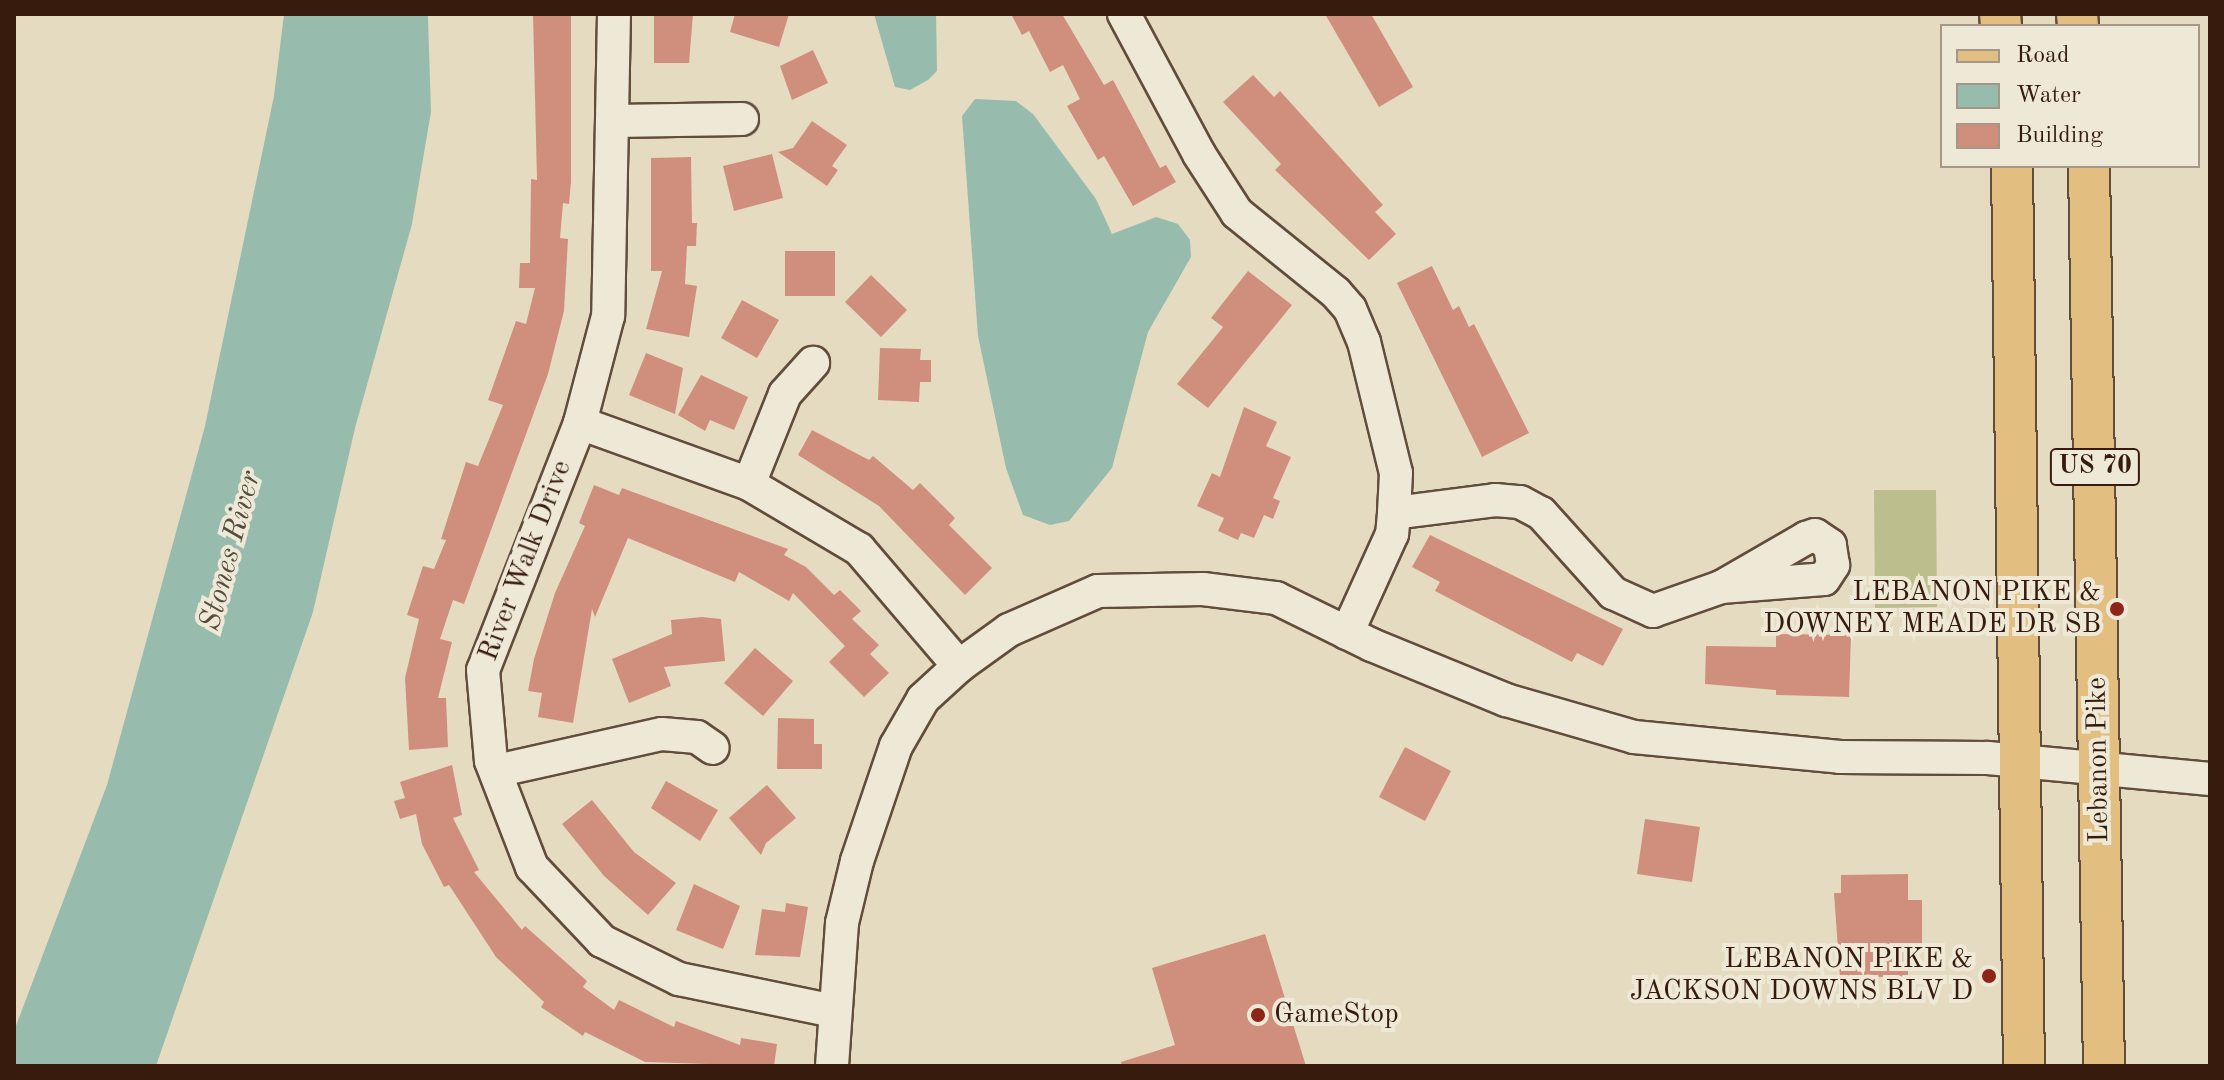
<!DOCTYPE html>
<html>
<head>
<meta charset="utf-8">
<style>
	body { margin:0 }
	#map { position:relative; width:2224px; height:1080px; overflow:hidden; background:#e5dbc1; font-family:"Old Standard TT",serif }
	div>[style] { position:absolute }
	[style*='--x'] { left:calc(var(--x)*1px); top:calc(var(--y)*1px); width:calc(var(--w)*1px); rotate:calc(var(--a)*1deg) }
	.green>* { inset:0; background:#bcbe8e }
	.water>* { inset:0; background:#97bcad }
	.building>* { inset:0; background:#d08f7d }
	.roads { filter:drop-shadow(2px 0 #624c3b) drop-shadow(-2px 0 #624c3b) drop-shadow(0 2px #624c3b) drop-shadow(0 -2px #624c3b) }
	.minor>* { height:32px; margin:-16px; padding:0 16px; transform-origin:16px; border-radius:16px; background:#eee8d7 }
	.major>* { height:40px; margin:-20px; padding:0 20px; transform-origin:20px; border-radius:20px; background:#e2be80 }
	.dots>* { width:22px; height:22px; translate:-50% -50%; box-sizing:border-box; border:4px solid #eee8d7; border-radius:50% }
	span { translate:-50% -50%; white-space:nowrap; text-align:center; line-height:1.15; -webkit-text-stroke:8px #eee8d7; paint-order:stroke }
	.shield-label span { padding:2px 6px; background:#eee8d7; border:2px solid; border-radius:6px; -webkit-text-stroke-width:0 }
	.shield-label { font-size:26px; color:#371c0e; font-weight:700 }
	.street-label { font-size:28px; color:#371c0e }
	.poi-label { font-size:28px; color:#371c0e }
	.right { translate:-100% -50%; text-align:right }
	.left { translate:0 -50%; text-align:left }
	.water-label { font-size:30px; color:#544c3e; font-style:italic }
	.frame { position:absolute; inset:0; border:16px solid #371c0e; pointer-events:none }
	.legend { position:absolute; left:1940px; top:24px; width:260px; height:144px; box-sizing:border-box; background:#eee8d7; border:2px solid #a59687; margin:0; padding:10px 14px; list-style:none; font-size:24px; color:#371c0e }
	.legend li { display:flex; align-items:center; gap:16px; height:40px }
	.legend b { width:40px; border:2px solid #a59687 }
</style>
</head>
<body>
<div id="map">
	<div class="green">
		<div style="clip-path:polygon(1874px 490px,1936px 490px,1937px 607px,1875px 608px)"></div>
	</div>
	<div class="water">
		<div style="clip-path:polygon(284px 14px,428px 14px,428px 18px,431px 112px,412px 224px,355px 428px,313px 612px,156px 1066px,14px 1066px,14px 1031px,107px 785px,205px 426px,274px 96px)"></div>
		<div style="clip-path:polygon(874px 14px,936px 14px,937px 71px,928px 80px,910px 90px,895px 87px)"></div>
		<div style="clip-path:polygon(975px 99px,1016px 101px,1033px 114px,1096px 199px,1112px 234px,1156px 217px,1178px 224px,1190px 240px,1191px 257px,1148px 332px,1112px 468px,1069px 521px,1050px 525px,1023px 515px,1006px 468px,978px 336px,962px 116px)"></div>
	</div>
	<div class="building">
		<div style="clip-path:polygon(533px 14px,571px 14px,571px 182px,569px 204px,563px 203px,560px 238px,568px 239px,564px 311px,548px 374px,464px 604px,453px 600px,440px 639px,452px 642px,438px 698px,446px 698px,448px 747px,409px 750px,405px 678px,419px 619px,407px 615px,423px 566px,434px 569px,446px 540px,441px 539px,466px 462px,478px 466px,503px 405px,488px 400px,516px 321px,526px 324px,535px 288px,519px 288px,520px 263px,530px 263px,531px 179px,537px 180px)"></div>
		<div style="clip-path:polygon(654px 14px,693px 14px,689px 63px,654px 63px)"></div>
		<div style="clip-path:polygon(735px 14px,789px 14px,779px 47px,730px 32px)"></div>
		<div style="clip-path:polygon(1011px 14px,1062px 14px,1104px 85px,1113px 80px,1160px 168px,1166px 165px,1176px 182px,1133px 206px,1104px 156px,1098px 160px,1067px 106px,1080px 99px,1063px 65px,1050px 72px,1029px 31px,1022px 35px)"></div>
		<div style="clip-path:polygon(1325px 14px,1371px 14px,1413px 87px,1379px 107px)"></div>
		<div style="clip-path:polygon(813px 50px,828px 83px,792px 100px,780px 66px)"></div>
		<div style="clip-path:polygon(1253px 75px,1274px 97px,1280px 91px,1383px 205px,1375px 212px,1396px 234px,1369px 260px,1275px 170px,1281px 164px,1223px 102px)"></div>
		<div style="clip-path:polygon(812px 121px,847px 145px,832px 166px,838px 170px,827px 186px,778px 152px,793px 148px)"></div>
		<div style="clip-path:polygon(772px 154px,783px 198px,734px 211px,723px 166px)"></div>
		<div style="clip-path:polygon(691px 157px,692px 223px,697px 223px,696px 246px,687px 246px,685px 284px,697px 286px,689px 337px,646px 329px,662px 271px,651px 271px,651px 158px)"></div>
		<div style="clip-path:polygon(785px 251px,835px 251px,835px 296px,785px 296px)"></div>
		<div style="clip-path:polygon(1432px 266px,1453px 310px,1459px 306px,1469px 327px,1474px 324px,1529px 433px,1482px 457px,1397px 283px)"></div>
		<div style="clip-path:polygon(1248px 271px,1292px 305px,1208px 408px,1177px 384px,1223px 327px,1211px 318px)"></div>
		<div style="clip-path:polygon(871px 275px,907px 310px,881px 337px,845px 302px)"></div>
		<div style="clip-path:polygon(742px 300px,779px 320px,757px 358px,721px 338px)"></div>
		<div style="clip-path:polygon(880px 348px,921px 349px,920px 360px,931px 360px,931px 382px,920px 382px,919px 402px,878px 400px)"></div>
		<div style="clip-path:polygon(646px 353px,683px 368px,675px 414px,629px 395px)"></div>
		<div style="clip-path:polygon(701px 375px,748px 397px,734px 430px,710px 420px,705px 431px,678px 415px)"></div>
		<div style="clip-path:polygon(1244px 407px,1277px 422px,1266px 446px,1291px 457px,1273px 498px,1280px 501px,1273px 519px,1264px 515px,1254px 538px,1241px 533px,1238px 540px,1218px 531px,1224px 518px,1197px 506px,1212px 473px,1220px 477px)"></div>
		<div style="clip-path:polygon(812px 430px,869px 460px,873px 456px,913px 490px,920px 483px,955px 518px,949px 525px,992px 568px,965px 595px,879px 506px,798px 455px)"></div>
		<div style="clip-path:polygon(594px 485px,619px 495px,622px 488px,788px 549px,784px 555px,806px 567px,834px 595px,840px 590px,861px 611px,852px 619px,879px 645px,870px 654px,889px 673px,864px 697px,829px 662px,845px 646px,793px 593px,789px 601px,739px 572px,735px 582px,628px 538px,595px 617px,592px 609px,573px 723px,538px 717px,542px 693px,528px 691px,534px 659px,555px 593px,585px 526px,579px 523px)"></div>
		<div style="clip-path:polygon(1430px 535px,1623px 629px,1603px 666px,1577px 653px,1572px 662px,1435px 591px,1440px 582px,1412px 567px)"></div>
		<div style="clip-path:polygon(702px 617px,721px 619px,725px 661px,664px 667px,671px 686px,629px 703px,612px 659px,672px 634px,671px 620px)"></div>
		<div style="clip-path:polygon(1776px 634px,1851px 635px,1849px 697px,1776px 695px,1776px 690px,1705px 684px,1706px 646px,1776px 647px)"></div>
		<div style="clip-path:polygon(755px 648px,793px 681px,763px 716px,724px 683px)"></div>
		<div style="clip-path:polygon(778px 718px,814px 719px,814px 744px,822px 744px,822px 769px,777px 769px)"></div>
		<div style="clip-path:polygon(1405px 747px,1451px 771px,1425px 821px,1379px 797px)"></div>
		<div style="clip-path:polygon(452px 765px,462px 815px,453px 818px,479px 870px,474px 872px,522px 930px,525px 926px,587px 981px,583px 987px,614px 1010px,619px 1000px,674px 1027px,676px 1021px,740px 1045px,741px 1038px,777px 1044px,774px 1066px,645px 1062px,585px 1032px,583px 1036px,541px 1007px,544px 1002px,496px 957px,449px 885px,444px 887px,422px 844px,416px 814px,400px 819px,394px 801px,405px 798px,400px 782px)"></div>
		<div style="clip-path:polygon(666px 781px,718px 810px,700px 841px,651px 808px)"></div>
		<div style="clip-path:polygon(767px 785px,796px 818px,766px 843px,761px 855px,729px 818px)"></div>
		<div style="clip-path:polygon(592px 800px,634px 852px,676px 883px,648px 915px,604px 876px,562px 824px)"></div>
		<div style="clip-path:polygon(1645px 819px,1700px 827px,1692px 882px,1637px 874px)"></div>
		<div style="clip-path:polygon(1908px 874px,1908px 900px,1922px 900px,1922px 945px,1908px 945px,1908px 977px,1840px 977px,1834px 893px,1841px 893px,1841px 875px)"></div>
		<div style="clip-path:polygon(694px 884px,740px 906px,723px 949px,676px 930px)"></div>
		<div style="clip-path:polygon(786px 903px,808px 907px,800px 957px,755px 955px,762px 909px,785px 912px)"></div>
		<div style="clip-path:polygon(1265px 934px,1306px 1066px,1122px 1066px,1121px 1062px,1175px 1045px,1152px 968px)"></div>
	</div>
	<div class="roads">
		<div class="minor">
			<div style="--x:614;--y:14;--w:302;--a:91.1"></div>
			<div style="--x:608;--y:316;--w:111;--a:104.7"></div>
			<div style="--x:580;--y:423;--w:265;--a:111.4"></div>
			<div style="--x:483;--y:670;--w:91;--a:85"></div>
			<div style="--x:491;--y:761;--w:114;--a:68.9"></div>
			<div style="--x:532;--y:867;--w:102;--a:46.6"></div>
			<div style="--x:602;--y:941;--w:86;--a:26.3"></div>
			<div style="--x:679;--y:979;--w:158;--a:11.7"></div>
			<div style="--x:1124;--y:14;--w:159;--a:61.8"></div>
			<div style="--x:1199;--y:154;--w:70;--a:57.2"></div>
			<div style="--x:1237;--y:213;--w:127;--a:38.9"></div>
			<div style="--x:1336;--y:293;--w:21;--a:49"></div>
			<div style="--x:1350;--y:309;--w:36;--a:67"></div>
			<div style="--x:1364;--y:342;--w:135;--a:76.3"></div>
			<div style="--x:1396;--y:473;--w:40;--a:92.9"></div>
			<div style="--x:1394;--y:513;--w:21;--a:95"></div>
			<div style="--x:1392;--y:534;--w:109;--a:114.4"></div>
			<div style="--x:613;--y:121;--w:129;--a:-0.9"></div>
			<div style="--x:580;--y:423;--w:180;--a:19.8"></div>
			<div style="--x:749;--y:484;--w:128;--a:30.6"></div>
			<div style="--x:859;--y:549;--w:154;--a:49.5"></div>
			<div style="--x:749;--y:484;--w:97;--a:-68.2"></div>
			<div style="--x:785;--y:394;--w:42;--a:-47.9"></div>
			<div style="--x:1394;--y:513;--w:102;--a:-7.3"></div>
			<div style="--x:1495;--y:500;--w:25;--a:5"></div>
			<div style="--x:1520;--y:502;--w:24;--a:28"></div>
			<div style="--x:1541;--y:513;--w:108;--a:48"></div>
			<div style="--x:1613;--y:593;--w:44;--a:24.2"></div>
			<div style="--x:1653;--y:611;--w:72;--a:-19.4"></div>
			<div style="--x:1721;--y:587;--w:103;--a:-4.4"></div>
			<div style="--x:1824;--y:579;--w:17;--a:-57"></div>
			<div style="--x:1833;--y:565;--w:20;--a:-99"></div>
			<div style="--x:1830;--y:545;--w:18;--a:-146"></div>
			<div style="--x:1815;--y:535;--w:9;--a:162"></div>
			<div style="--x:1806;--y:538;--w:98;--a:150"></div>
			<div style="--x:496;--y:771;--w:170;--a:-12.6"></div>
			<div style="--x:662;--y:734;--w:35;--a:5"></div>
			<div style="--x:697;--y:737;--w:19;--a:35"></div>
			<div style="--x:832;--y:1066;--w:143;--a:-86"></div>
			<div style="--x:842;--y:923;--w:64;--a:-76.4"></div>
			<div style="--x:857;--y:861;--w:121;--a:-71.3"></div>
			<div style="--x:896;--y:746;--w:54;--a:-60.1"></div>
			<div style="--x:923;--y:699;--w:49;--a:-42.5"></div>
			<div style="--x:959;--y:666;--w:62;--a:-35.8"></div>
			<div style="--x:1009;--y:630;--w:97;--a:-23.7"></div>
			<div style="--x:1098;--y:591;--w:105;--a:-1.1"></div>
			<div style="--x:1203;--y:589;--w:74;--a:7"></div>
			<div style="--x:1276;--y:598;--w:107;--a:26.1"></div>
			<div style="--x:1372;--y:645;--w:145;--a:22.3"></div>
			<div style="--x:1506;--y:700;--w:133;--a:16.1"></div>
			<div style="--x:1634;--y:737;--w:207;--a:5.5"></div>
			<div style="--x:1840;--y:757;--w:148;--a:0.4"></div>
			<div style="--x:1988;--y:758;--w:223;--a:5.4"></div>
		</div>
		<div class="major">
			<div style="--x:2000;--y:14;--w:12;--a:85"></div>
			<div style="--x:2077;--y:14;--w:12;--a:85"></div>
			<div style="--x:2012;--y:166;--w:900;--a:89.24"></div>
			<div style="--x:2089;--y:166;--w:900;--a:89.05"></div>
		</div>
	</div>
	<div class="dots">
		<div style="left:2117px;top:609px;background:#8f2418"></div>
		<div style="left:1989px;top:976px;background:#8f2418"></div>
		<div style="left:1258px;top:1015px;background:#8f2418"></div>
	</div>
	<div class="shield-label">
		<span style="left:2095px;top:467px">US 70</span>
	</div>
	<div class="street-label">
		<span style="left:526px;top:561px;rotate:-69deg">River Walk Drive</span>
		<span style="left:2099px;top:760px;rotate:-91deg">Lebanon Pike</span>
	</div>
	<div class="poi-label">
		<span class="right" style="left:2101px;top:609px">LEBANON PIKE &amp;<br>DOWNEY MEADE DR SB</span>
		<span class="right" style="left:1973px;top:976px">LEBANON PIKE &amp;<br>JACKSON DOWNS BLV D</span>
		<span class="left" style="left:1274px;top:1015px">GameStop</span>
	</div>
	<div class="water-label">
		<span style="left:231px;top:551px;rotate:-75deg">Stones River</span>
	</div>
	<div class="frame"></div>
	<ul class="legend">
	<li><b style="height:10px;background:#e2be80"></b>Road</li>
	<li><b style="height:22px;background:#97bcad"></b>Water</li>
	<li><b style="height:22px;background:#d08f7d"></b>Building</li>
	</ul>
</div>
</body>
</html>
